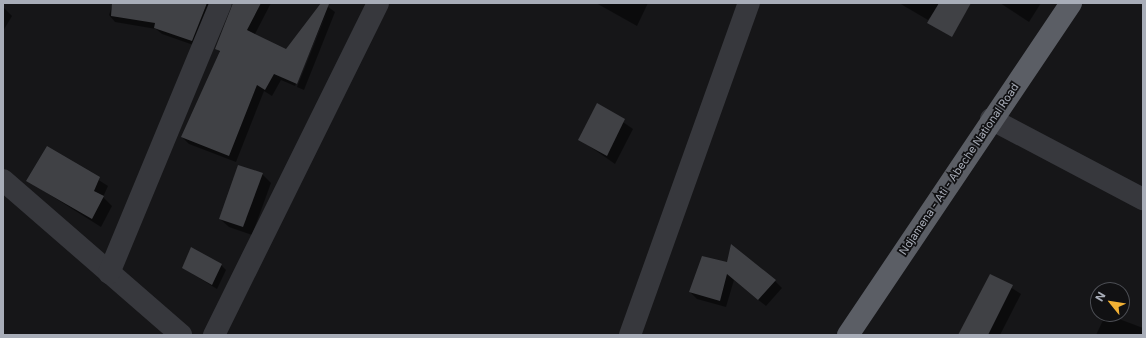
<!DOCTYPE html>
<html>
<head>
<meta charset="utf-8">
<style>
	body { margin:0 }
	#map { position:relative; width:1146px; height:338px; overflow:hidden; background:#161618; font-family:Inter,sans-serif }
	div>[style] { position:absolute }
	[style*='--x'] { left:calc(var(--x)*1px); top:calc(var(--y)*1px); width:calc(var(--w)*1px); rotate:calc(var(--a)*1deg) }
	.shadow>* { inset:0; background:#0007 }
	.building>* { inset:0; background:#404145 }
	.minor>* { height:22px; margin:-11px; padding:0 11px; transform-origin:11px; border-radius:11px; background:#37383d }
	.trunk>* { height:22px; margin:-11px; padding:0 11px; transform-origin:11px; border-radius:11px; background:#5b5e65 }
	span { translate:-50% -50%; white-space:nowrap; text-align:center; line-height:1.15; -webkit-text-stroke:3.5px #111113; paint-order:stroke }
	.street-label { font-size:11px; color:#a8adb8 }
	.frame { position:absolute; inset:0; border:4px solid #a8adb8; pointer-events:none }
	.north { position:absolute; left:1090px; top:282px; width:40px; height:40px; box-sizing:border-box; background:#111113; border:1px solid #4d4f55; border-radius:50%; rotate:300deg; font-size:11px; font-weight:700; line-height:16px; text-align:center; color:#a8adb8 }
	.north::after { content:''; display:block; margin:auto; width:14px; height:18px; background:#f2b134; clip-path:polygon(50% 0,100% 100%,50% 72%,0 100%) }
</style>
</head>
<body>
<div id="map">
	<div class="shadow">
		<div style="clip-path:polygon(113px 3px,218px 3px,199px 47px,162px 34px,156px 29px,115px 22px,109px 15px)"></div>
		<div style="clip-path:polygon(234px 3px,271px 3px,255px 34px,286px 50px,323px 3px,335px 12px,304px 90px,297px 87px,327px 12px,295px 86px,281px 80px,272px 96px,264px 91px,236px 162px,189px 144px,182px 137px,220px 53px,217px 49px)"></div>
		<div style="clip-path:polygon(596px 3px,648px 3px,637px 26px)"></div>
		<div style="clip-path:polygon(899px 3px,941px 3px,928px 20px)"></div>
		<div style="clip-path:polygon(1000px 3px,1041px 3px,1029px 22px)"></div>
		<div style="clip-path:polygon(3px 7px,12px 16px,3px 31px)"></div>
		<div style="clip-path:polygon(597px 104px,633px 129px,615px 164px,579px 139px)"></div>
		<div style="clip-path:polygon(47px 147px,108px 186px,103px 197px,112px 206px,101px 227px,28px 181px)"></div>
		<div style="clip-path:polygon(262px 174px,271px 183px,252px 235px,229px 227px,220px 219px)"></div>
		<div style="clip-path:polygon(728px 264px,775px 281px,782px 288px,766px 306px,734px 280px,726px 307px,697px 299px,690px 292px)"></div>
		<div style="clip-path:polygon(221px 265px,226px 270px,217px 289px,183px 268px)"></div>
		<div style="clip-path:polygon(991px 275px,1021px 294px,1000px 335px,959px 335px)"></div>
		<div style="clip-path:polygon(1106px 314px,1143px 328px,1143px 335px,1096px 335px)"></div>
	</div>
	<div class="building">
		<div style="clip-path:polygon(112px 3px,207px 3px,192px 41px,154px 28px,155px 23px,111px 16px)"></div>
		<div style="clip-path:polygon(233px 3px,261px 3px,247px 30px,286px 49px,321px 3px,329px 4px,297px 84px,274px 74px,265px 90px,257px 85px,229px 156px,181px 137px,220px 51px,215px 49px)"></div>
		<div style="clip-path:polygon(939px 3px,971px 3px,952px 37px,927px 23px)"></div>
		<div style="clip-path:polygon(597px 103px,625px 119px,607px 156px,578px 140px)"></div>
		<div style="clip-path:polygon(47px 146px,100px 177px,94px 191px,104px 196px,92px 219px,26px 181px)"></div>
		<div style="clip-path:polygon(238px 165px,263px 173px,243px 227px,219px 219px)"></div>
		<div style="clip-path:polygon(731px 244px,776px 280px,758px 300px,727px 274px,720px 301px,689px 292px,702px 256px,727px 262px)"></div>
		<div style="clip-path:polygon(191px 247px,222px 264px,212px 285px,182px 268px)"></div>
		<div style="clip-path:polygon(990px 274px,1013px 285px,988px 335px,958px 335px)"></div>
	</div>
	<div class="minor">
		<div style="--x:991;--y:119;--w:172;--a:27.8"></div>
		<div style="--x:3;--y:180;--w:236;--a:41"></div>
		<div style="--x:109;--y:273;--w:292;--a:-67.5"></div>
		<div style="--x:214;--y:335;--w:370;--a:-63.7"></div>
		<div style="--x:630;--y:335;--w:353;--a:-70.3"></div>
	</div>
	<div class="trunk">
		<div style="--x:848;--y:335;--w:400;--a:-56.1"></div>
	</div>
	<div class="street-label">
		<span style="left:959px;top:169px;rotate:-56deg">Ndjamena - Ati - Abeche National Road</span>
	</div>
	<div class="frame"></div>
	<div class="north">N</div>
</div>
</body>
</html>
